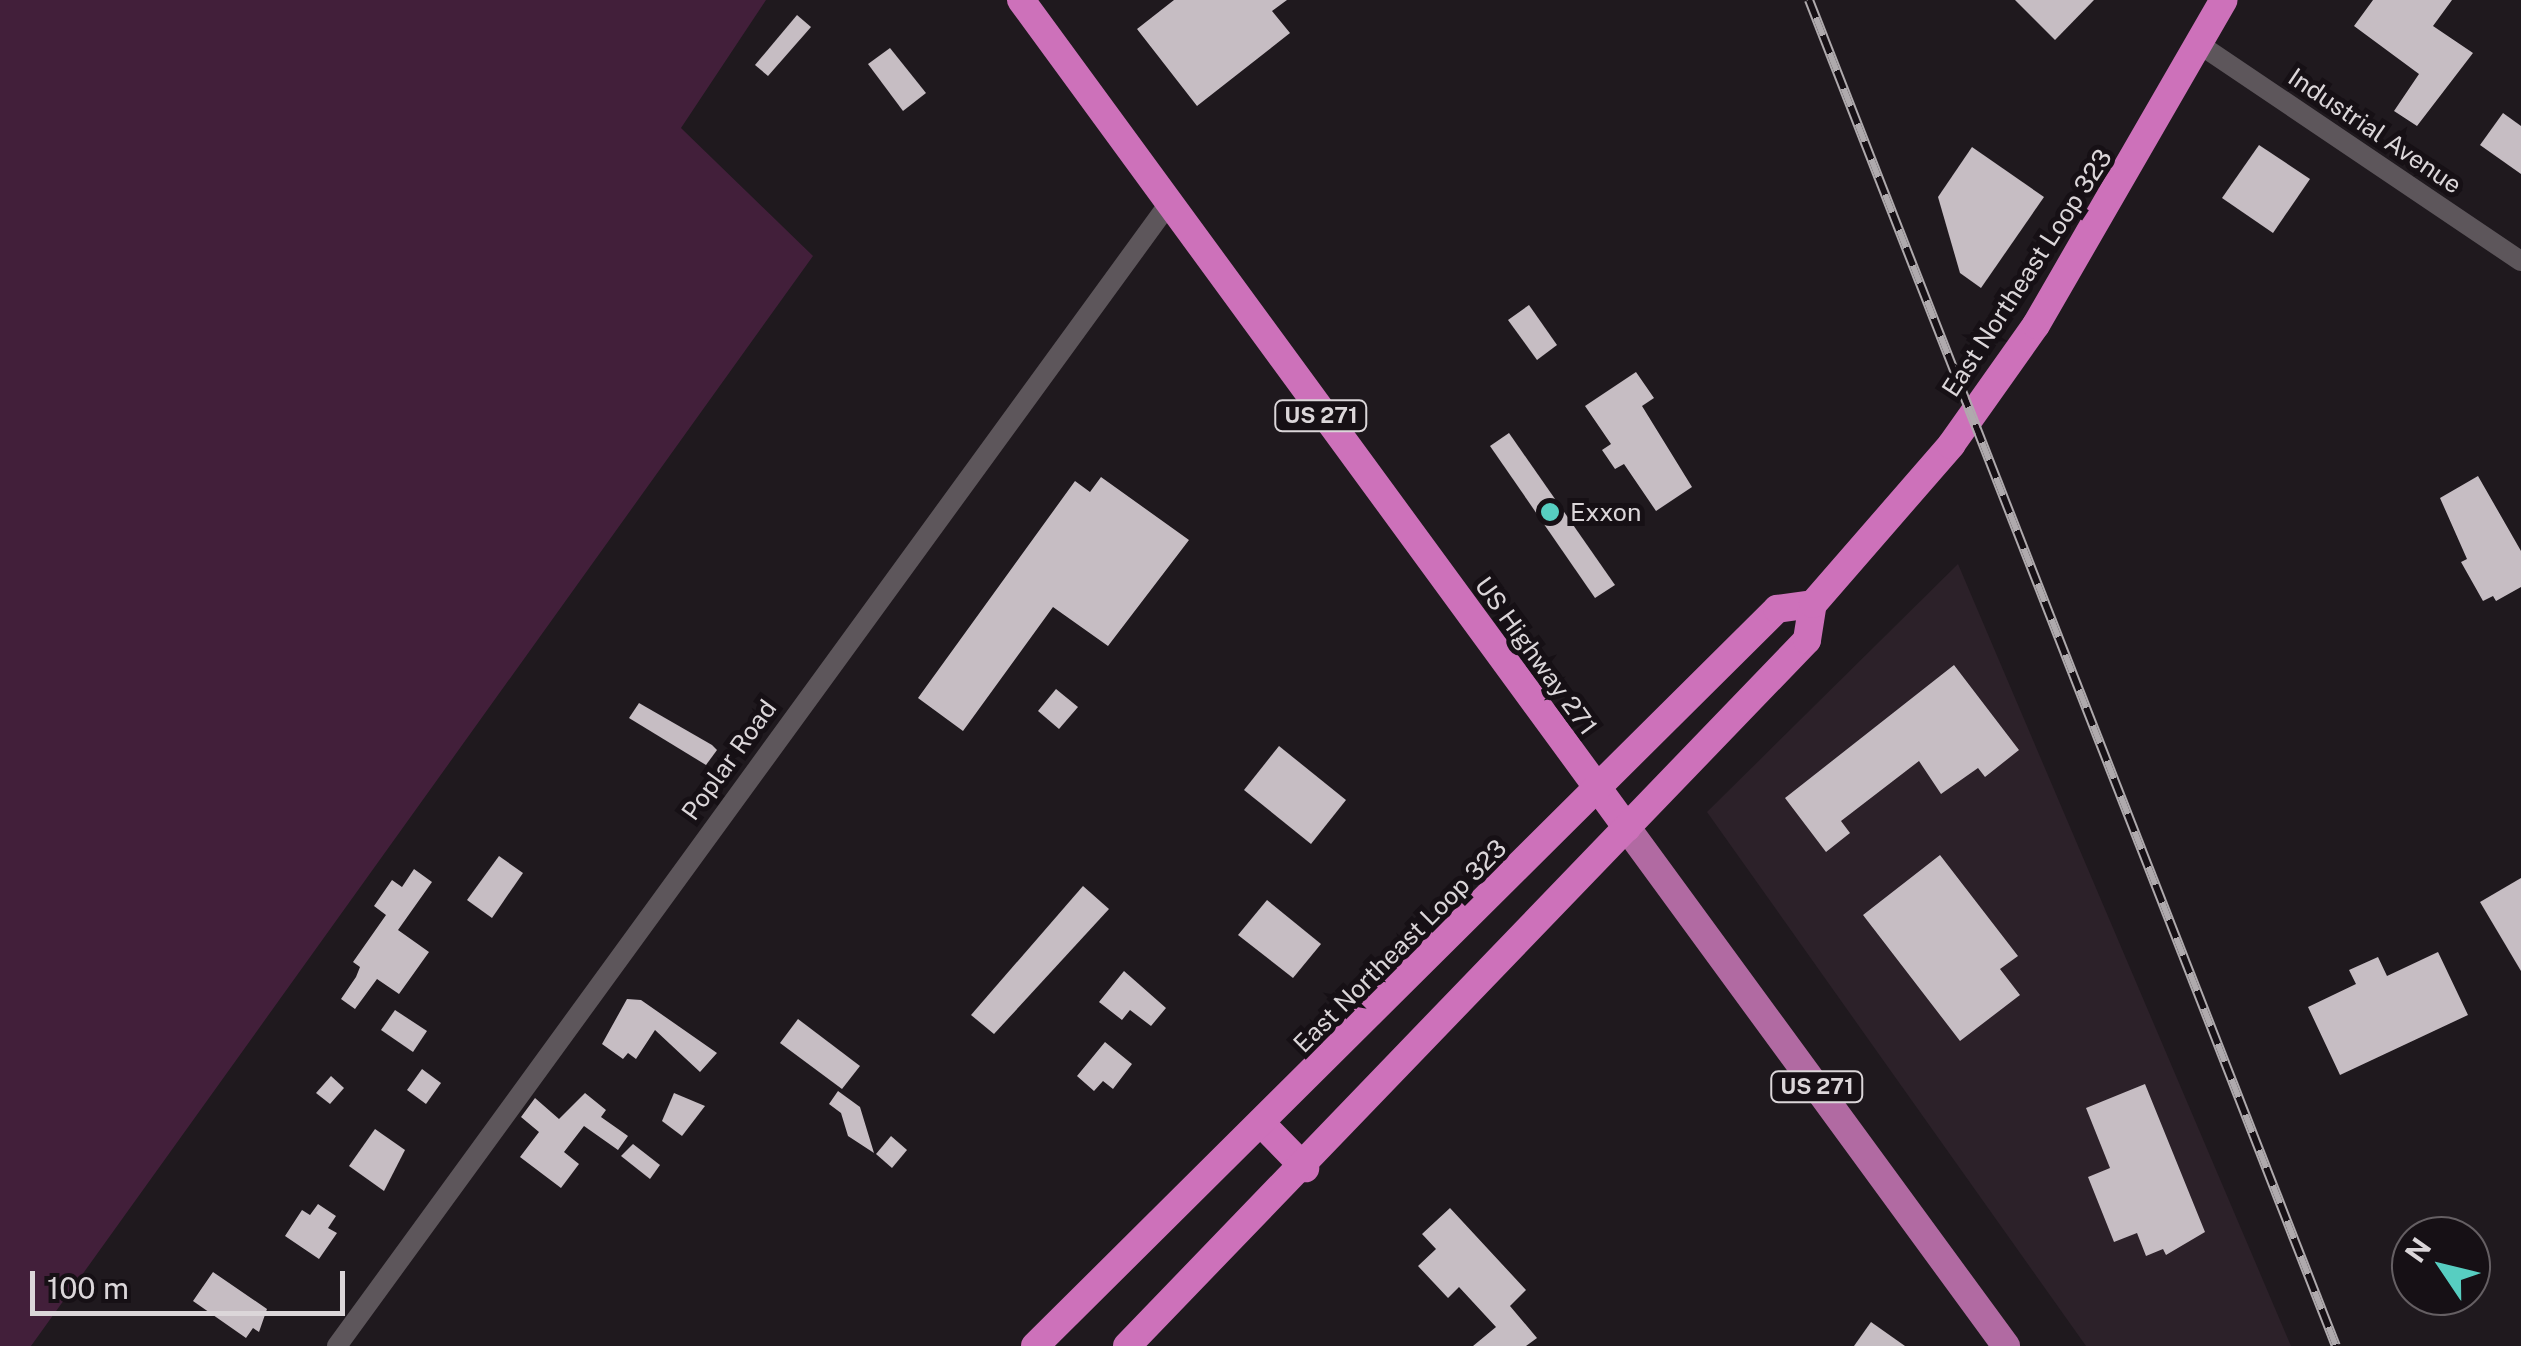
<!DOCTYPE html>
<html>
<head>
<meta charset="utf-8">
<style>
	body { margin:0 }
	#map { position:relative; width:2521px; height:1346px; overflow:hidden; background:#1f191e; font-family:"Public Sans",sans-serif }
	div>[style] { position:absolute }
	[style*='--x'] { left:calc(var(--x)*1px); top:calc(var(--y)*1px); width:calc(var(--w)*1px); rotate:calc(var(--a)*1deg) }
	.built>* { inset:0; background:#2c2129 }
	.green>* { inset:0; background:#421f3a }
	.building>* { inset:0; background:#c6bdc3 }
	.minor>* { height:20px; margin:-10px; padding:0 10px; transform-origin:10px; border-radius:10px; background:#5d565b }
	.primary>* { height:28px; margin:-14px; padding:0 14px; transform-origin:14px; border-radius:14px; background:#b16aa2 }
	.trunk>* { height:28px; margin:-14px; padding:0 14px; transform-origin:14px; border-radius:14px; background:#cd71ba }
	.rail>* { height:10px; margin-top:-5px; transform-origin:0; background:repeating-linear-gradient(90deg,#161015 0 19px,#afaaad 0 38px); box-sizing:border-box; border-block:2px solid #afaaad }
	.dots>* { width:28px; height:28px; translate:-50% -50%; box-sizing:border-box; border:5px solid #161015; border-radius:50% }
	span { translate:-50% -50%; white-space:nowrap; text-align:center; line-height:1.15; -webkit-text-stroke:10px #161015; paint-order:stroke }
	.shield-label span { padding:2px 8px; background:#161015; border:2px solid; border-radius:8px; -webkit-text-stroke-width:0 }
	.shield-label { font-size:22px; color:#dbd6d9; font-weight:700 }
	.street-label { font-size:25px; color:#dbd6d9 }
	.poi-label { font-size:25px; color:#dbd6d9 }
	.left { translate:0 -50%; text-align:left }
	.north { position:absolute; left:2391px; top:1216px; width:100px; height:100px; box-sizing:border-box; background:#161015; border:2px solid #655f63; border-radius:50%; rotate:305deg; font-size:28px; font-weight:700; line-height:40px; text-align:center; color:#dbd6d9 }
	.north::after { content:''; display:block; margin:auto; width:35px; height:45px; background:#57cec1; clip-path:polygon(50% 0,100% 100%,50% 72%,0 100%) }
	.scale { position:absolute; left:30px; top:1271px; width:315px; height:45px; box-sizing:border-box; border:5px solid #dbd6d9; border-top:0; padding-left:12px; font-size:30px; line-height:35px; white-space:nowrap; color:#dbd6d9; -webkit-text-stroke:8px #161015; paint-order:stroke }
</style>
</head>
<body>
<div id="map">
	<div class="built">
		<div style="clip-path:polygon(1958px 564px,2291px 1346px,2086px 1346px,1707px 812px)"></div>
	</div>
	<div class="green">
		<div style="clip-path:polygon(0 0,766px 0,681px 128px,813px 256px,31px 1346px,0 1346px)"></div>
	</div>
	<div class="building">
		<div style="clip-path:polygon(1174px 0,1287px 0,1272px 11px,1290px 33px,1197px 106px,1137px 29px)"></div>
		<div style="clip-path:polygon(2015px 0,2094px 0,2055px 40px)"></div>
		<div style="clip-path:polygon(2373px 0,2452px 0,2433px 26px,2473px 53px,2417px 126px,2394px 111px,2419px 74px,2354px 26px)"></div>
		<div style="clip-path:polygon(797px 15px,811px 27px,768px 76px,755px 65px)"></div>
		<div style="clip-path:polygon(890px 48px,926px 93px,903px 111px,868px 64px)"></div>
		<div style="clip-path:polygon(2503px 113px,2521px 126px,2521px 174px,2480px 145px)"></div>
		<div style="clip-path:polygon(2259px 145px,2310px 179px,2273px 233px,2222px 198px)"></div>
		<div style="clip-path:polygon(1972px 147px,2044px 197px,1981px 288px,1960px 273px,1938px 197px)"></div>
		<div style="clip-path:polygon(1529px 305px,1557px 345px,1537px 360px,1508px 320px)"></div>
		<div style="clip-path:polygon(1636px 372px,1654px 398px,1642px 406px,1692px 487px,1656px 511px,1624px 464px,1615px 469px,1602px 450px,1611px 444px,1585px 406px)"></div>
		<div style="clip-path:polygon(1509px 433px,1615px 585px,1595px 598px,1490px 446px)"></div>
		<div style="clip-path:polygon(2478px 476px,2521px 551px,2521px 587px,2496px 601px,2493px 596px,2483px 601px,2461px 562px,2467px 559px,2440px 498px)"></div>
		<div style="clip-path:polygon(1101px 477px,1189px 540px,1108px 646px,1053px 607px,963px 731px,918px 698px,1075px 481px,1090px 492px)"></div>
		<div style="clip-path:polygon(1954px 665px,2019px 750px,1985px 777px,1978px 768px,1941px 794px,1919px 761px,1841px 821px,1850px 833px,1826px 852px,1785px 798px)"></div>
		<div style="clip-path:polygon(1056px 689px,1078px 707px,1059px 729px,1038px 711px)"></div>
		<div style="clip-path:polygon(639px 703px,712px 745px,717px 750px,706px 765px,629px 718px)"></div>
		<div style="clip-path:polygon(1279px 746px,1346px 800px,1311px 844px,1244px 790px)"></div>
		<div style="clip-path:polygon(1940px 855px,2018px 956px,2000px 969px,2020px 995px,1960px 1041px,1863px 915px)"></div>
		<div style="clip-path:polygon(499px 856px,523px 873px,492px 918px,467px 900px)"></div>
		<div style="clip-path:polygon(414px 869px,432px 882px,398px 930px,429px 952px,399px 994px,377px 979px,355px 1009px,341px 999px,356px 977px,360px 967px,353px 962px,386px 915px,374px 906px,392px 880px,402px 887px)"></div>
		<div style="clip-path:polygon(2521px 878px,2521px 971px,2480px 902px)"></div>
		<div style="clip-path:polygon(1083px 886px,1109px 909px,994px 1034px,971px 1015px)"></div>
		<div style="clip-path:polygon(1267px 900px,1321px 944px,1293px 978px,1238px 935px)"></div>
		<div style="clip-path:polygon(2438px 952px,2468px 1015px,2340px 1075px,2308px 1007px,2356px 984px,2349px 970px,2378px 957px,2387px 976px)"></div>
		<div style="clip-path:polygon(1124px 971px,1166px 1008px,1151px 1026px,1130px 1010px,1122px 1020px,1099px 1002px)"></div>
		<div style="clip-path:polygon(627px 999px,641px 1000px,717px 1053px,700px 1072px,655px 1030px,636px 1059px,628px 1053px,623px 1059px,602px 1044px)"></div>
		<div style="clip-path:polygon(395px 1010px,427px 1031px,413px 1052px,381px 1030px)"></div>
		<div style="clip-path:polygon(798px 1019px,860px 1066px,842px 1089px,780px 1043px)"></div>
		<div style="clip-path:polygon(1105px 1042px,1132px 1064px,1113px 1089px,1103px 1081px,1094px 1091px,1077px 1076px)"></div>
		<div style="clip-path:polygon(422px 1069px,441px 1083px,426px 1104px,407px 1090px)"></div>
		<div style="clip-path:polygon(331px 1076px,344px 1088px,330px 1104px,316px 1093px)"></div>
		<div style="clip-path:polygon(2145px 1084px,2205px 1232px,2166px 1255px,2163px 1249px,2146px 1256px,2137px 1233px,2114px 1242px,2088px 1177px,2110px 1168px,2086px 1108px)"></div>
		<div style="clip-path:polygon(838px 1091px,860px 1107px,874px 1153px,848px 1136px,841px 1113px,829px 1104px)"></div>
		<div style="clip-path:polygon(585px 1093px,606px 1110px,601px 1117px,628px 1136px,618px 1150px,584px 1126px,564px 1152px,579px 1164px,561px 1188px,520px 1157px,539px 1132px,521px 1117px,535px 1098px,559px 1119px)"></div>
		<div style="clip-path:polygon(674px 1093px,705px 1106px,682px 1136px,662px 1121px)"></div>
		<div style="clip-path:polygon(375px 1129px,405px 1150px,384px 1191px,349px 1166px)"></div>
		<div style="clip-path:polygon(891px 1136px,907px 1150px,892px 1168px,876px 1154px)"></div>
		<div style="clip-path:polygon(633px 1144px,660px 1165px,650px 1179px,621px 1156px)"></div>
		<div style="clip-path:polygon(318px 1204px,336px 1216px,328px 1228px,337px 1233px,319px 1259px,285px 1236px,302px 1210px,310px 1215px)"></div>
		<div style="clip-path:polygon(1450px 1208px,1526px 1290px,1510px 1306px,1537px 1338px,1526px 1346px,1473px 1346px,1496px 1327px,1459px 1287px,1448px 1298px,1418px 1266px,1436px 1249px,1422px 1234px)"></div>
		<div style="clip-path:polygon(213px 1272px,267px 1309px,259px 1332px,253px 1328px,246px 1338px,193px 1301px)"></div>
		<div style="clip-path:polygon(1871px 1322px,1905px 1346px,1854px 1346px)"></div>
	</div>
	<div class="minor">
		<div style="--x:2199;--y:44;--w:388;--a:34"></div>
		<div style="--x:337;--y:1346;--w:1410;--a:-53.94"></div>
	</div>
	<div class="primary">
		<div style="--x:1627;--y:828;--w:642;--a:53.81"></div>
	</div>
	<div class="trunk">
		<div style="--x:1021;--y:0;--w:1026;--a:53.8"></div>
		<div style="--x:1262;--y:1124;--w:62;--a:45.7"></div>
		<div style="--x:1035;--y:1346;--w:1046;--a:-44.81"></div>
		<div style="--x:1777;--y:609;--w:36;--a:-8"></div>
		<div style="--x:1127;--y:1346;--w:980;--a:-46.07"></div>
		<div style="--x:1807;--y:640;--w:36;--a:-81"></div>
		<div style="--x:1813;--y:604;--w:211;--a:-49"></div>
		<div style="--x:1951;--y:445;--w:147;--a:-54.7"></div>
		<div style="--x:2036;--y:325;--w:375;--a:-60"></div>
	</div>
	<div class="rail">
		<div style="--x:1809;--y:0;--w:1445;--a:68.62"></div>
	</div>
	<div class="dots">
		<div style="left:1550px;top:512px;background:#57cec1"></div>
	</div>
	<div class="shield-label">
		<span style="left:1321px;top:416px">US 271</span>
		<span style="left:1817px;top:1087px">US 271</span>
	</div>
	<div class="street-label">
		<span style="left:2375px;top:131px;rotate:34deg">Industrial Avenue</span>
		<span style="left:2027px;top:273px;rotate:-57deg">East Northeast Loop 323</span>
		<span style="left:1536px;top:656px;rotate:54deg">US Highway 271</span>
		<span style="left:729px;top:760px;rotate:-54deg">Poplar Road</span>
		<span style="left:1400px;top:946px;rotate:-45deg">East Northeast Loop 323</span>
	</div>
	<div class="poi-label">
		<span class="left" style="left:1570px;top:512px">Exxon</span>
	</div>
	<div class="north">N</div>
	<div class="scale">100 m</div>
</div>
</body>
</html>
